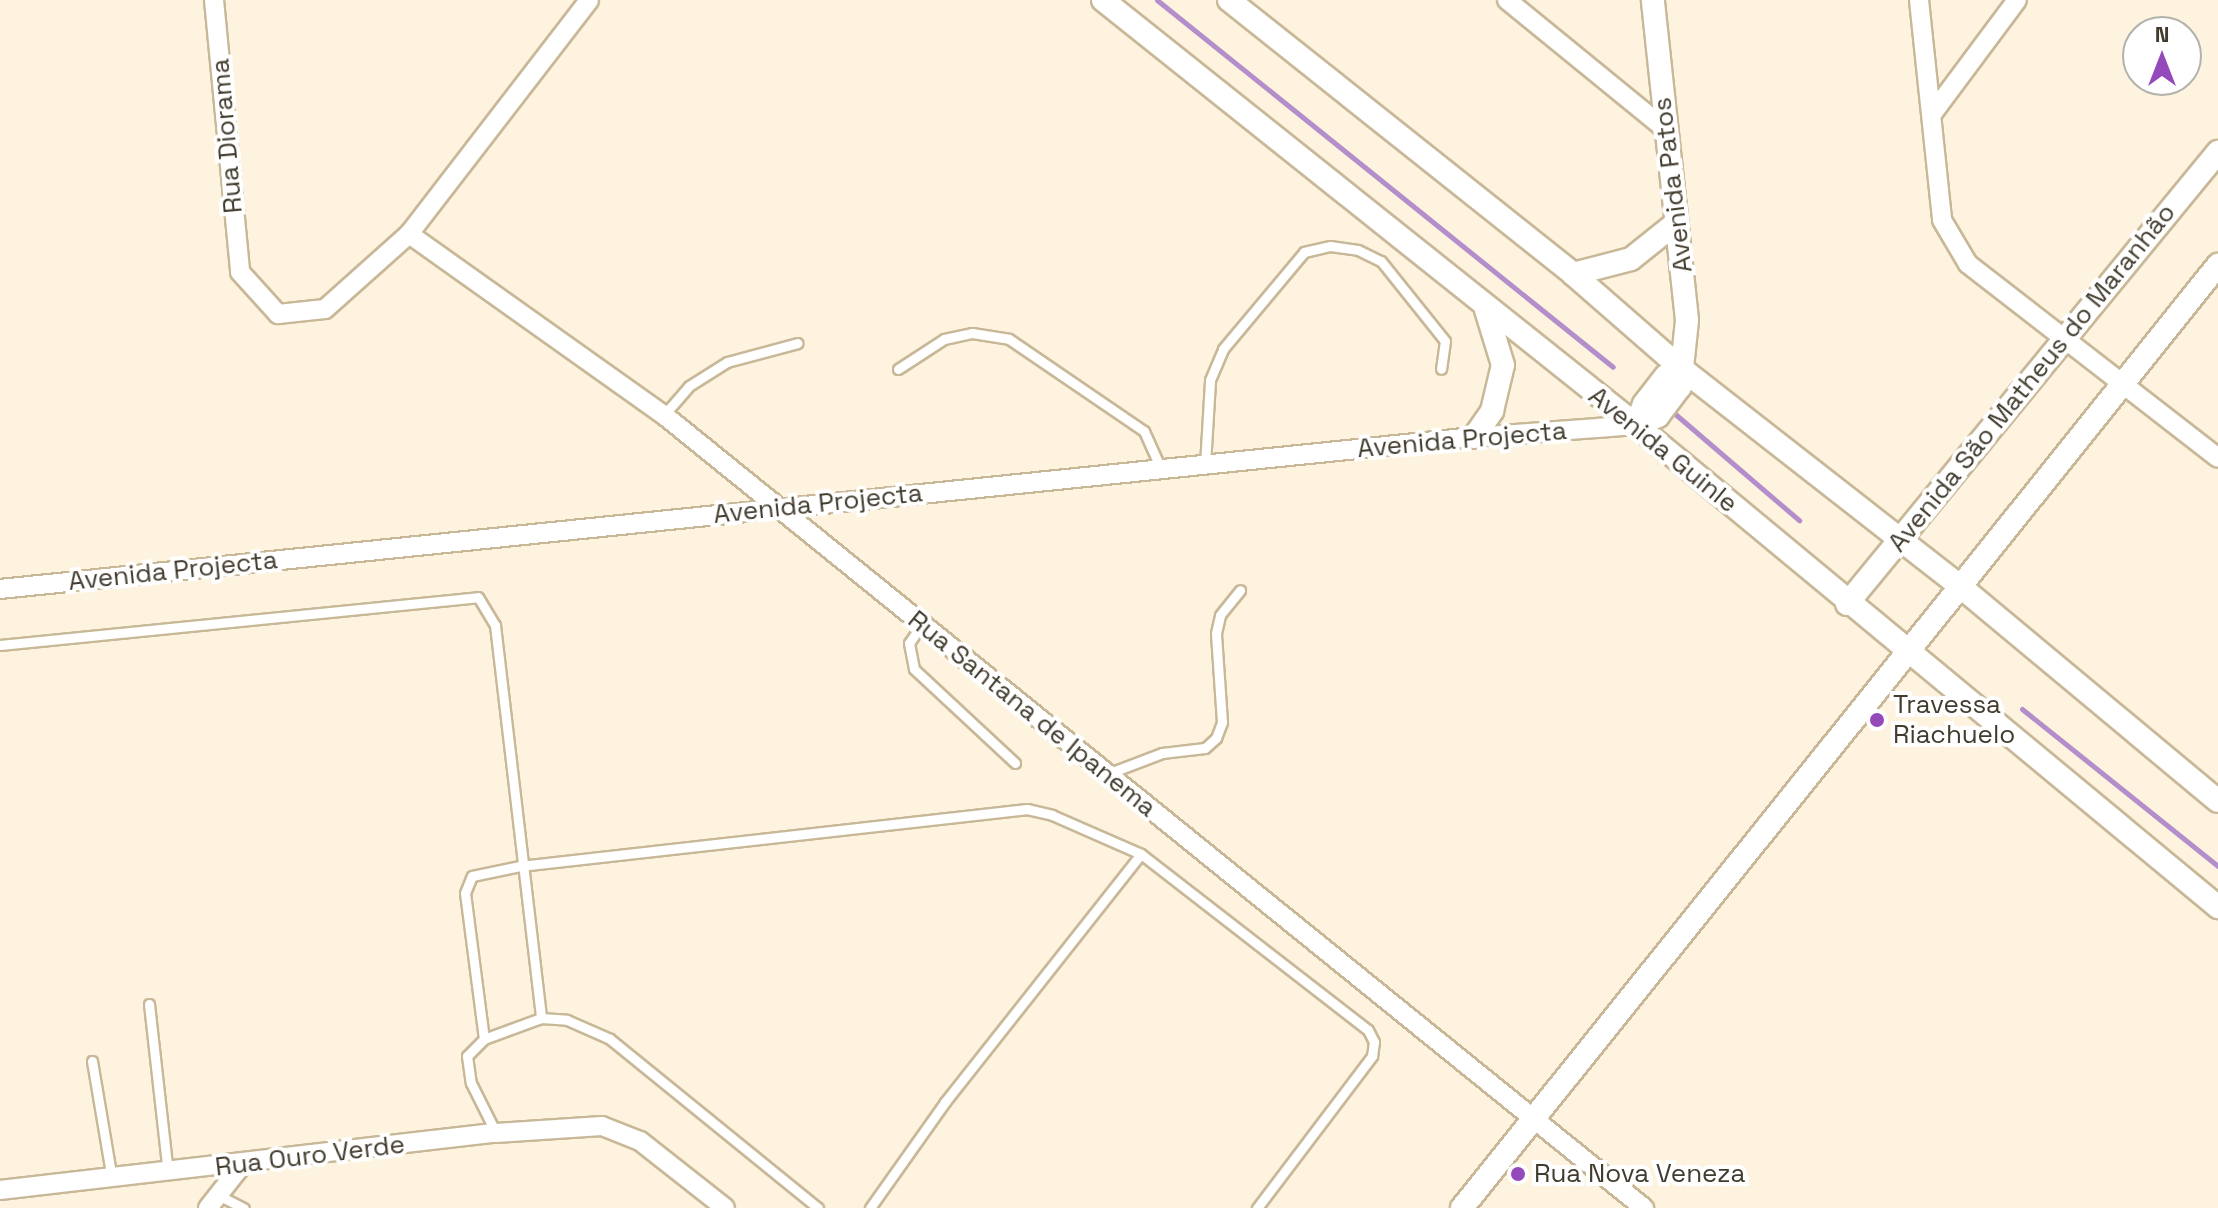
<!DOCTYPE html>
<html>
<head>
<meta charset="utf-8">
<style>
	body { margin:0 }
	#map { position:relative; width:2218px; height:1208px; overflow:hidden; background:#fdf3df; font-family:"Space Grotesk",sans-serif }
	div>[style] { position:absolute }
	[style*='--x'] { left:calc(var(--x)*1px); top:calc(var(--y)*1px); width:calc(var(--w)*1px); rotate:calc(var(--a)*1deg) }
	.stream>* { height:5px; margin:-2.5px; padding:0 2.5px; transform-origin:2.5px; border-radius:2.5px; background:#b38eca }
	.roads { filter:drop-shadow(2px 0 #c8b898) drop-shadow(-2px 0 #c8b898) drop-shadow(0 2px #c8b898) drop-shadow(0 -2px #c8b898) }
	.service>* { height:9px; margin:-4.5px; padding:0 4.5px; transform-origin:4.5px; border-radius:4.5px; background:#fff }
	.minor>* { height:18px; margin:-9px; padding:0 9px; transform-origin:9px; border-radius:9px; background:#fff }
	.tertiary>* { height:22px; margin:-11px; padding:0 11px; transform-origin:11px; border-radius:11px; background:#fff }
	.dots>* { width:22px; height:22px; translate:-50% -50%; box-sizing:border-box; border:4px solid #fff; border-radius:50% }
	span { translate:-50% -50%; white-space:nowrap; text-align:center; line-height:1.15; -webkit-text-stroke:8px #fff; paint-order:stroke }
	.street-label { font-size:26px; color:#423b2e }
	.poi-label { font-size:26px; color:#423b2e }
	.left { translate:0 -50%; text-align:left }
	.north { position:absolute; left:2122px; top:16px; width:80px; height:80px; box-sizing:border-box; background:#fff; border:2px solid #b3b1ab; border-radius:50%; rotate:0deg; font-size:22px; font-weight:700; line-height:32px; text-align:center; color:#423b2e }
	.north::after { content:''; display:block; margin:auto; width:28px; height:36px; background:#954abc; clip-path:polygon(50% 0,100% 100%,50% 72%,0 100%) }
</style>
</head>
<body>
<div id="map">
	<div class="stream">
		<div style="--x:1157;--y:0;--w:585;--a:38.83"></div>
		<div style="--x:1674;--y:413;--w:165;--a:40.6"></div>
		<div style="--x:2022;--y:709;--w:251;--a:38.7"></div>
	</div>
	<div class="roads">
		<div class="service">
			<div style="--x:898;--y:369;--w:55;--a:-33.1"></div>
			<div style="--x:944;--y:339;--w:29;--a:-12"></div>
			<div style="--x:972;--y:333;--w:37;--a:9"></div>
			<div style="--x:1009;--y:339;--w:163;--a:34.3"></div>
			<div style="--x:1144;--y:431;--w:42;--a:65.9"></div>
			<div style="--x:664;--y:415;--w:38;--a:-49"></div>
			<div style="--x:689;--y:386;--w:45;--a:-32.3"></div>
			<div style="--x:727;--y:362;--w:73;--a:-15"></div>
			<div style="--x:1205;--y:465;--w:85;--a:-86.6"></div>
			<div style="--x:1210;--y:380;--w:34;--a:-67"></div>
			<div style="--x:1223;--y:349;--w:126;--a:-50.1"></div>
			<div style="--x:1304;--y:252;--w:27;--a:-13"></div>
			<div style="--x:1330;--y:246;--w:28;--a:8"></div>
			<div style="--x:1358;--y:250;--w:25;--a:26"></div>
			<div style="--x:1381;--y:261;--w:102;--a:51.3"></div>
			<div style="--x:1445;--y:341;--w:28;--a:98"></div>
			<div style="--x:922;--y:624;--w:23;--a:124"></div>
			<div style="--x:909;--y:643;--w:26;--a:79"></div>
			<div style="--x:914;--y:669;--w:138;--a:42.9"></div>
			<div style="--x:0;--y:645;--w:480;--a:-5.7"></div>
			<div style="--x:478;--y:597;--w:33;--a:59"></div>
			<div style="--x:495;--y:625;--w:396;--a:83.3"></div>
			<div style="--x:541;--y:1018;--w:61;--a:159.8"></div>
			<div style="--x:484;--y:1039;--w:24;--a:135"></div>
			<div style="--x:467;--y:1056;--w:27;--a:82"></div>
			<div style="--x:471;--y:1083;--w:56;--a:63.4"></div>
			<div style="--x:1107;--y:774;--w:59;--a:-20.9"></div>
			<div style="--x:1162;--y:753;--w:43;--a:-6.6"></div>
			<div style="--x:1205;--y:748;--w:15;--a:-42"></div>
			<div style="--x:1216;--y:738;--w:17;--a:-69"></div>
			<div style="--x:1222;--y:722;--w:89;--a:-93.9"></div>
			<div style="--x:1216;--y:633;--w:18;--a:-77"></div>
			<div style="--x:1220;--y:615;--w:32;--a:-51"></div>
			<div style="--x:149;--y:1004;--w:170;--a:83.6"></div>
			<div style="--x:541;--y:1018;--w:26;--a:4"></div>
			<div style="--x:567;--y:1020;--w:47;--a:23.8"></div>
			<div style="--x:610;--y:1039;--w:268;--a:39.1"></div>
			<div style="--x:484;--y:1039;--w:147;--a:-97.4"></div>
			<div style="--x:465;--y:893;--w:18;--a:-68"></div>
			<div style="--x:472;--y:876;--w:49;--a:-11.8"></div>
			<div style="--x:520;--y:866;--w:510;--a:-6.41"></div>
			<div style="--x:1027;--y:809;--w:26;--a:13"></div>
			<div style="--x:1052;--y:815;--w:97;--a:23.7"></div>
			<div style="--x:1141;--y:854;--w:287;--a:37.8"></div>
			<div style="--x:1368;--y:1030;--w:13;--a:63"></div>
			<div style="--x:1374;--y:1042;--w:14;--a:98"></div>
			<div style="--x:1372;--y:1056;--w:191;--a:127.1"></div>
			<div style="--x:92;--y:1061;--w:120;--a:80.4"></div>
			<div style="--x:218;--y:1195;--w:29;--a:27"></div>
			<div style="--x:870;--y:1208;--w:130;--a:-54.7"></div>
			<div style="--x:945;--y:1102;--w:316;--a:-51.7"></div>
		</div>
		<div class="minor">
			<div style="--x:214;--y:0;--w:273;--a:84.5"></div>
			<div style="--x:240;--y:272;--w:57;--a:47.9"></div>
			<div style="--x:278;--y:314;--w:47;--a:-6.1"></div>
			<div style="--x:325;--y:309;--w:113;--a:-41.8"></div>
			<div style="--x:409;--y:234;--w:295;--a:-52.4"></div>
			<div style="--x:1507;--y:0;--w:204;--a:39.2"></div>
			<div style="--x:1919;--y:0;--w:221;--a:84"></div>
			<div style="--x:1942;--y:220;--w:51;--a:59.4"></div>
			<div style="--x:1968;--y:264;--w:316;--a:37.8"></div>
			<div style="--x:1932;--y:114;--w:142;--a:-53.3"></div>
			<div style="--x:409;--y:234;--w:313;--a:35.4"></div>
			<div style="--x:664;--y:415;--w:1261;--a:38.98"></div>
			<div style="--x:0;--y:589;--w:1482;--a:-5.89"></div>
			<div style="--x:1474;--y:437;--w:162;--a:-4.2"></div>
			<div style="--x:0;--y:1190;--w:499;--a:-6.6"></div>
			<div style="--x:496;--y:1133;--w:106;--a:-3.8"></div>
			<div style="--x:602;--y:1126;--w:41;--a:21.5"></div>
			<div style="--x:640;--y:1141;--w:108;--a:38.2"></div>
			<div style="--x:208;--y:1208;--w:53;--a:-51.8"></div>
		</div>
		<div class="tertiary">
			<div style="--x:1103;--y:0;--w:682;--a:38.57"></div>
			<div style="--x:1636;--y:425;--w:756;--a:39.63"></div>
			<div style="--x:1229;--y:0;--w:440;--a:38.5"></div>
			<div style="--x:1573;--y:274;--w:145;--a:41.1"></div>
			<div style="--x:1682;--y:369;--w:354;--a:38"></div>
			<div style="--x:1961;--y:587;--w:334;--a:39.8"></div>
			<div style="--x:1573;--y:274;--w:60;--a:-14.5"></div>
			<div style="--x:1631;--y:259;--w:58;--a:-38.7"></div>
			<div style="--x:1636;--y:425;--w:24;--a:-22"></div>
			<div style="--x:1658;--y:416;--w:36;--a:-53"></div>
			<div style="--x:1680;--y:387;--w:67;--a:-84"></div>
			<div style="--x:1687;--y:320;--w:322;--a:-96.1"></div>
			<div style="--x:1636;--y:425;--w:22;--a:-69"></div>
			<div style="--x:1644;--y:404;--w:36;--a:-52"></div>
			<div style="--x:1666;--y:376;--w:17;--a:-24"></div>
			<div style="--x:1474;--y:437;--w:32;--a:-55"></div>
			<div style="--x:1492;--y:411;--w:47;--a:-76.6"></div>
			<div style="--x:1503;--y:365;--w:58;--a:-107.2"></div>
			<div style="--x:1847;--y:604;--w:585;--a:-50.62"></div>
			<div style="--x:1462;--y:1208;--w:1209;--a:-51.28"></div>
		</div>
	</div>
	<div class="dots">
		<div style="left:1877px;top:720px;background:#954abc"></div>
		<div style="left:1518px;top:1174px;background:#954abc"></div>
	</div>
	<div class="street-label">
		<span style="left:227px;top:136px;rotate:-95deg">Rua Diorama</span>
		<span style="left:1673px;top:185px;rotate:-97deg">Avenida Patos</span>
		<span style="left:2032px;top:378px;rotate:-51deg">Avenida São Matheus do Maranhão</span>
		<span style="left:1462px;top:440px;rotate:-5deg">Avenida Projecta</span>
		<span style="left:1663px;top:450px;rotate:39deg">Avenida Guinle</span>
		<span style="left:818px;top:504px;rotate:-6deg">Avenida Projecta</span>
		<span style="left:173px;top:571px;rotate:-6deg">Avenida Projecta</span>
		<span style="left:1032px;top:714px;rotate:39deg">Rua Santana de Ipanema</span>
		<span style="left:310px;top:1156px;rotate:-7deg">Rua Ouro Verde</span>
	</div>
	<div class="poi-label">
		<span class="left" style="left:1893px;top:720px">Travessa<br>Riachuelo</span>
		<span class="left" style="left:1534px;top:1174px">Rua Nova Veneza</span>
	</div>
	<div class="north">N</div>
</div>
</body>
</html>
